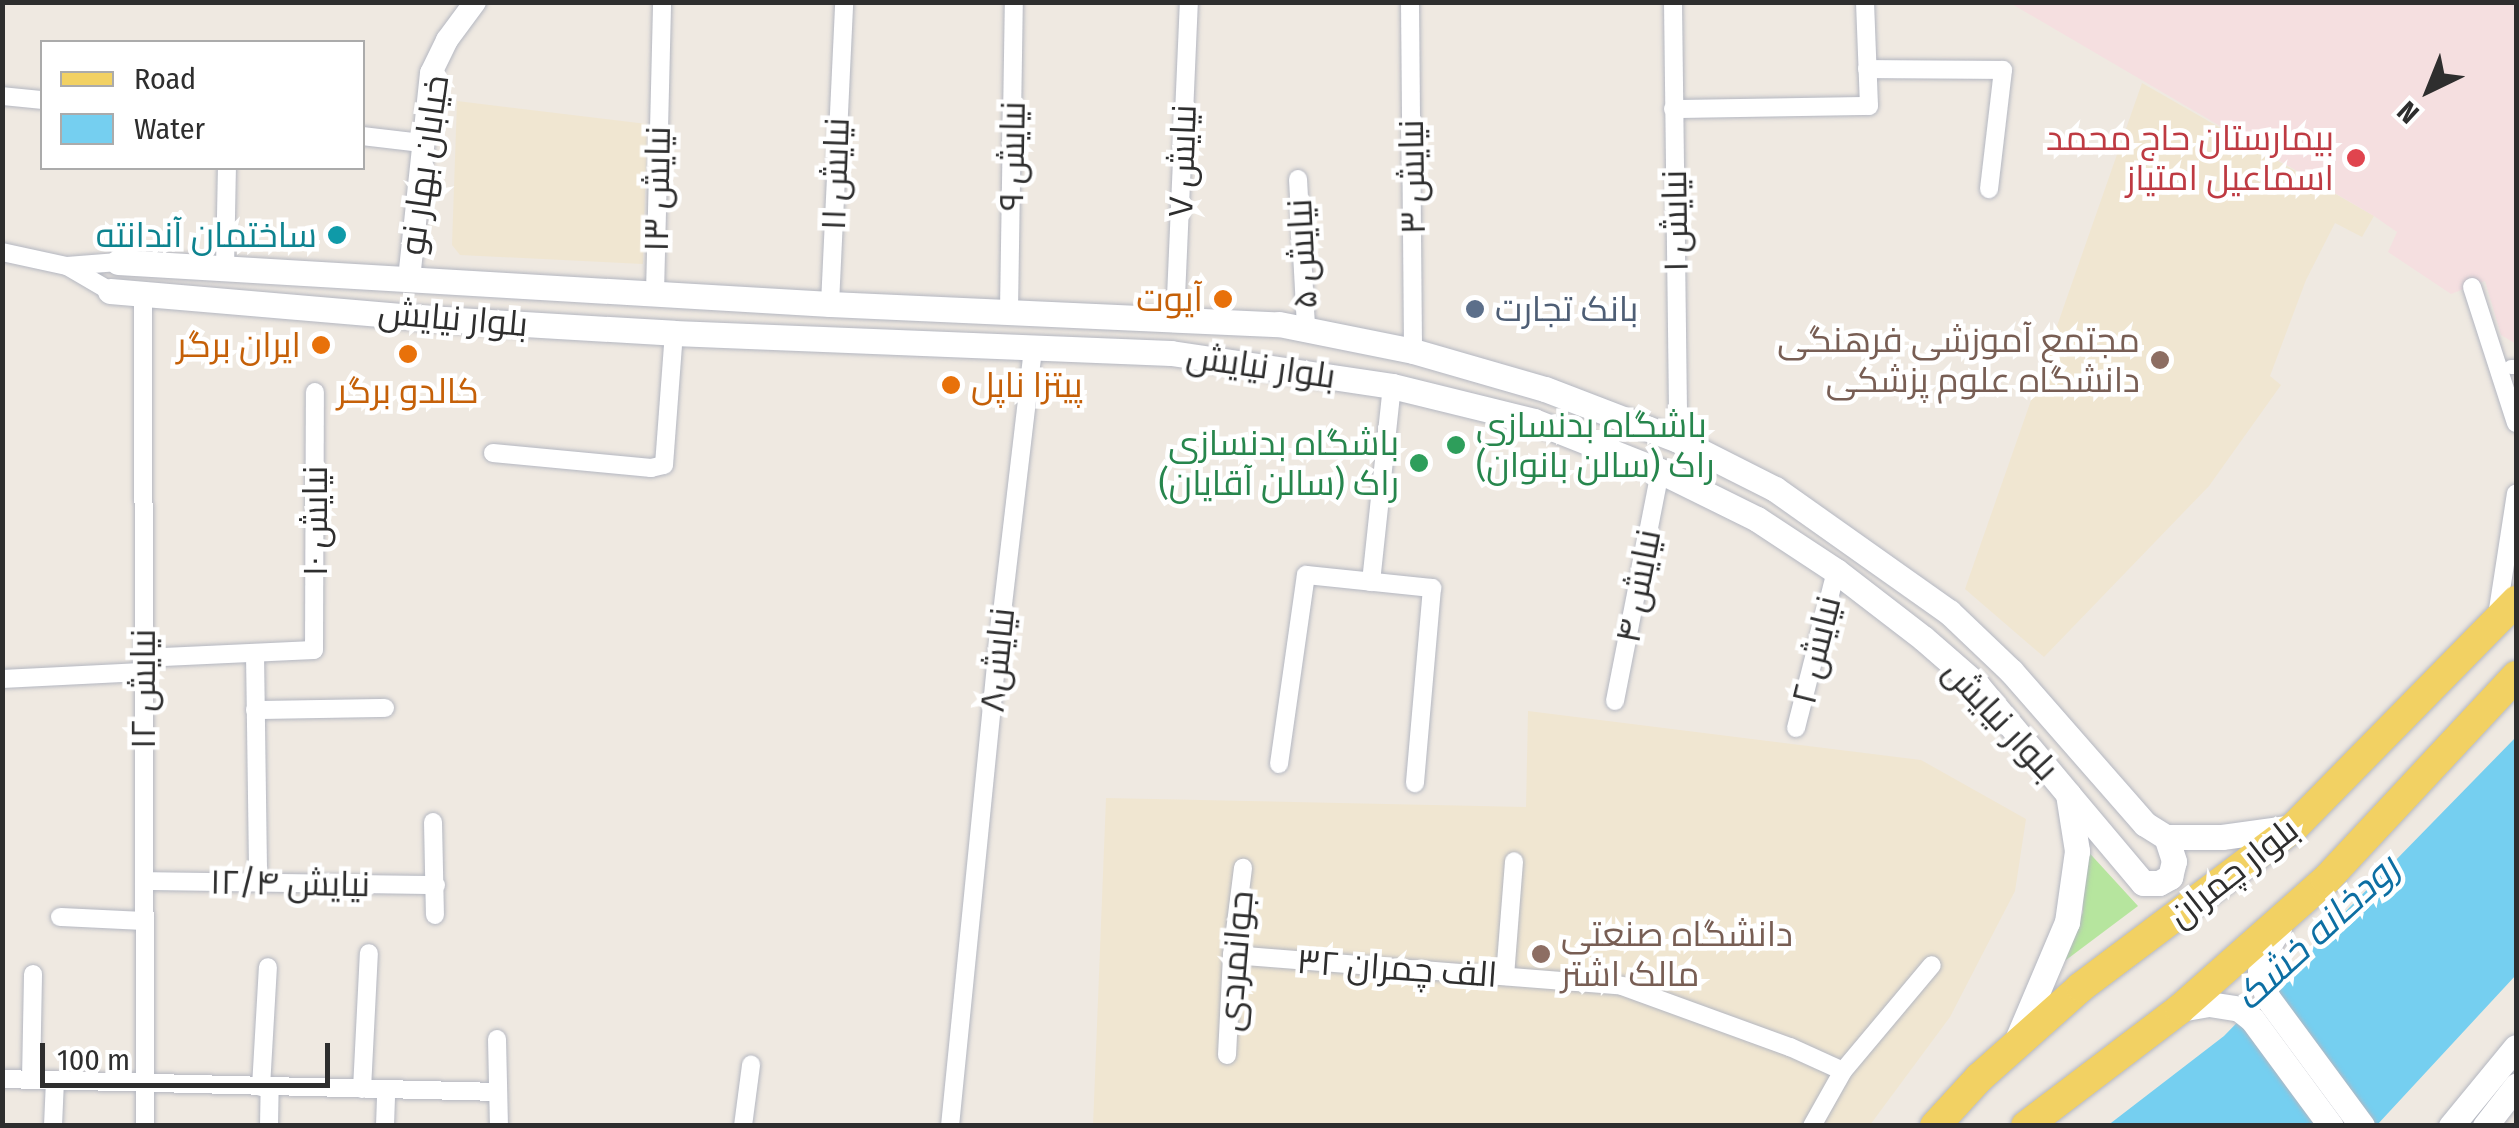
<!DOCTYPE html>
<html>
<head>
<meta charset="utf-8">
<style>
  body { margin:0 }
  #map { position:relative; width:2519px; height:1128px; overflow:hidden; background:#efe9e1; font-family:"Fira Sans Condensed",Cairo,sans-serif }
  div>[style] { position:absolute }
  .education>* { inset:0; background:#f0e6d1 }
  .medical>* { inset:0; background:#f5dfe0 }
  .green>* { inset:0; background:#b6e59e }
  .water>* { inset:0; background:#75cff0 }
  .roads { filter:drop-shadow(0 0 2px #b4b7c1) drop-shadow(0 0 2px #b4b7c1) }
  .pedestrian>* { height:14px; margin:-7px; padding:0 7px; transform-origin:7px; border-radius:7px; background:#fff }
  .minor>* { height:18px; margin:-9px; padding:0 9px; transform-origin:9px; border-radius:9px; background:#fff }
  .tertiary>* { height:22px; margin:-11px; padding:0 11px; transform-origin:11px; border-radius:11px; background:#fff }
  .secondary>* { height:25px; margin:-12.5px; padding:0 12.5px; transform-origin:12.5px; border-radius:12.5px; background:#fff }
  .primary>* { height:30px; margin:-15px; padding:0 15px; transform-origin:15px; border-radius:15px; background:#f2d163 }
  .dots>* { width:28px; height:28px; translate:-50% -50%; box-sizing:border-box; border:5px solid #fff; border-radius:50% }
  span { translate:-50% -50%; white-space:nowrap; text-align:center; line-height:1.15; -webkit-text-stroke:9px #fff; paint-order:stroke }
  .health-label { font-size:35px; color:#be3a42 }
  .right { translate:-100% -50%; text-align:right }
  .street-label { font-size:35px; color:#2e2e2e }
  .culture-label { font-size:35px; color:#0d838f }
  .food-label { font-size:35px; color:#c56008 }
  .left { translate:0 -50%; text-align:left }
  .service-label { font-size:35px; color:#4e5e75 }
  .education-label { font-size:35px; color:#785e54 }
  .leisure-label { font-size:35px; color:#27864d }
  .water-label { font-size:38px; color:#0d6fa3; font-style:italic }
  .frame { position:absolute; inset:0; border:5px solid #2e2e2e; pointer-events:none }
  .legend { position:absolute; left:40px; top:40px; width:325px; height:130px; box-sizing:border-box; background:#fff; border:2px solid #ababab; margin:0; padding:12px 18px; list-style:none; font-size:30px; color:#2e2e2e }
  .legend li { display:flex; align-items:center; gap:20px; height:50px }
  .legend b { width:50px; border:2px solid #ababab }
  .north { position:absolute; left:2379px; top:40px; width:100px; height:100px; -webkit-text-stroke:8px #fff; paint-order:stroke; rotate:223deg; font-size:28px; font-weight:700; line-height:40px; text-align:center; color:#2e2e2e }
  .north::after { content:''; display:block; margin:auto; width:35px; height:45px; background:#2e2e2e; clip-path:polygon(50% 0,100% 100%,50% 72%,0 100%) }
  .scale { position:absolute; left:40px; top:1043px; width:290px; height:45px; box-sizing:border-box; border:5px solid #2e2e2e; border-top:0; padding-left:12px; font-size:30px; line-height:35px; white-space:nowrap; color:#2e2e2e; -webkit-text-stroke:8px #fff; paint-order:stroke }
</style>
</head>
<body>
<div id="map">
  <div class="education">
    <div style="clip-path:polygon(2142px 83px,2374px 216px,2362px 237px,2335px 223px,2306px 280px,2270px 376px,2281px 385px,2209px 486px,2044px 657px,1965px 589px)"></div>
    <div style="clip-path:polygon(457px 101px,647px 124px,643px 264px,460px 255px,452px 245px)"></div>
    <div style="clip-path:polygon(1528px 711px,1921px 760px,2026px 819px,2015px 891px,1950px 1017px,1870px 1125px,1093px 1126px,1106px 798px,1526px 807px)"></div>
  </div>
  <div class="medical">
    <div style="clip-path:polygon(2010px 3px,2516px 3px,2516px 344px,2501px 335px,2485px 281px,2451px 294px,2388px 252px,2397px 232px,2374px 216px)"></div>
  </div>
  <div class="green">
    <div style="clip-path:polygon(2083px 846px,2138px 906px,2062px 963px,2083px 912px)"></div>
  </div>
  <div class="water">
    <div style="clip-path:polygon(2516px 737px,2516px 975px,2377px 1125px,2107px 1126px,2224px 1036px)"></div>
  </div>
  <div class="roads">
    <div class="pedestrian">
      <div style="left:2511px;top:367px;width:5px"></div>
    </div>
    <div class="minor">
      <div style="left:1410px;top:2px;width:349px;rotate:89.5deg"></div>
      <div style="left:1673px;top:2px;width:438px;rotate:89.3deg"></div>
      <div style="left:1867px;top:69px;width:136px;rotate:0.4deg"></div>
      <div style="left:2003px;top:70px;width:120px;rotate:96.7deg"></div>
      <div style="left:2px;top:96px;width:40px;rotate:5.7deg"></div>
      <div style="left:1673px;top:109px;width:196px;rotate:-0.9deg"></div>
      <div style="left:1869px;top:106px;width:104px;rotate:-92.2deg"></div>
      <div style="left:362px;top:136px;width:60px;rotate:6.7deg"></div>
      <div style="left:1298px;top:179px;width:150px;rotate:86.9deg"></div>
      <div style="left:2px;top:252px;width:66px;rotate:12.2deg"></div>
      <div style="left:67px;top:266px;width:50px;rotate:30.2deg"></div>
      <div style="left:67px;top:266px;width:51px;rotate:-4.5deg"></div>
      <div style="left:225px;top:268px;width:100px;rotate:-88.9deg"></div>
      <div style="left:2472px;top:287px;width:143px;rotate:72.1deg"></div>
      <div style="left:655px;top:293px;width:291px;rotate:-88.6deg"></div>
      <div style="left:143px;top:294px;width:832px;rotate:89.86deg"></div>
      <div style="left:830px;top:304px;width:302px;rotate:-87.3deg"></div>
      <div style="left:1009px;top:310px;width:308px;rotate:-89.1deg"></div>
      <div style="left:1175px;top:320px;width:318px;rotate:-87.5deg"></div>
      <div style="left:493px;top:453px;width:159px;rotate:5.4deg"></div>
      <div style="left:651px;top:468px;width:13px;rotate:-13deg"></div>
      <div style="left:664px;top:465px;width:132px;rotate:-85.7deg"></div>
      <div style="left:1371px;top:582px;width:197px;rotate:-83.9deg"></div>
      <div style="left:2497px;top:616px;width:124px;rotate:-81.2deg"></div>
      <div style="left:255px;top:653px;width:229px;rotate:89.2deg"></div>
      <div style="left:142px;top:658px;width:172px;rotate:-2.7deg"></div>
      <div style="left:314px;top:650px;width:258px;rotate:-89.8deg"></div>
      <div style="left:2px;top:679px;width:140px;rotate:-2.9deg"></div>
      <div style="left:1615px;top:701px;width:234px;rotate:-78.9deg"></div>
      <div style="left:255px;top:710px;width:130px;rotate:-0.9deg"></div>
      <div style="left:1796px;top:728px;width:162px;rotate:-75.7deg"></div>
      <div style="left:1279px;top:764px;width:191px;rotate:-81.9deg"></div>
      <div style="left:1306px;top:575px;width:127px;rotate:5.9deg"></div>
      <div style="left:1432px;top:588px;width:196px;rotate:95deg"></div>
      <div style="left:433px;top:822px;width:93px;rotate:88.8deg"></div>
      <div style="left:144px;top:881px;width:292px;rotate:0.8deg"></div>
      <div style="left:60px;top:917px;width:85px;rotate:2.7deg"></div>
      <div style="left:1232px;top:955px;width:391px;rotate:4.5deg"></div>
      <div style="left:1622px;top:986px;width:179px;rotate:20deg"></div>
      <div style="left:1790px;top:1047px;width:58px;rotate:24.4deg"></div>
      <div style="left:1843px;top:1071px;width:63px;rotate:119.4deg"></div>
      <div style="left:1505px;top:976px;width:115px;rotate:-85.5deg"></div>
      <div style="left:497px;top:1039px;width:87px;rotate:88.7deg"></div>
      <div style="left:1227px;top:1055px;width:100px;rotate:-87.1deg"></div>
      <div style="left:1232px;top:955px;width:88px;rotate:-82.8deg"></div>
      <div style="left:1843px;top:1071px;width:138px;rotate:-50deg"></div>
      <div style="left:2px;top:1079px;width:496px;rotate:1.5deg"></div>
      <div style="left:31px;top:1080px;width:106px;rotate:-88.9deg"></div>
      <div style="left:261px;top:1087px;width:120px;rotate:-86.7deg"></div>
      <div style="left:362px;top:1089px;width:136px;rotate:-87.1deg"></div>
      <div style="left:53px;top:1126px;width:46px;rotate:-87.5deg"></div>
      <div style="left:269px;top:1126px;width:39px;rotate:-89deg"></div>
      <div style="left:385px;top:1126px;width:36px;rotate:-88deg"></div>
      <div style="left:743px;top:1126px;width:62px;rotate:-82.5deg"></div>
      <div style="left:950px;top:1126px;width:481px;rotate:-84.3deg"></div>
      <div style="left:998px;top:647px;width:299px;rotate:-83.3deg"></div>
    </div>
    <div class="tertiary">
      <div style="left:409px;top:279px;width:207px;rotate:-83.9deg"></div>
      <div style="left:431px;top:73px;width:37px;rotate:-64deg"></div>
      <div style="left:447px;top:40px;width:47px;rotate:-53.6deg"></div>
    </div>
    <div class="secondary">
      <div style="left:118px;top:262px;width:713px;rotate:3.38deg"></div>
      <div style="left:830px;top:304px;width:449px;rotate:2.6deg"></div>
      <div style="left:1279px;top:324px;width:137px;rotate:11.4deg"></div>
      <div style="left:1413px;top:351px;width:137px;rotate:16.1deg"></div>
      <div style="left:1545px;top:389px;width:142px;rotate:21deg"></div>
      <div style="left:1678px;top:440px;width:109px;rotate:26.8deg"></div>
      <div style="left:1775px;top:489px;width:213px;rotate:35.3deg"></div>
      <div style="left:1949px;top:612px;width:86px;rotate:43.6deg"></div>
      <div style="left:2011px;top:671px;width:203px;rotate:48.8deg"></div>
      <div style="left:2145px;top:824px;width:25px;rotate:32deg"></div>
      <div style="left:2166px;top:837px;width:56px"></div>
      <div style="left:2222px;top:837px;width:73px;rotate:-7.9deg"></div>
      <div style="left:110px;top:291px;width:315px;rotate:4.9deg"></div>
      <div style="left:424px;top:318px;width:250px;rotate:3.4deg"></div>
      <div style="left:674px;top:333px;width:497px;rotate:2.3deg"></div>
      <div style="left:1171px;top:353px;width:223px;rotate:8.5deg"></div>
      <div style="left:1392px;top:386px;width:146px;rotate:13.8deg"></div>
      <div style="left:1534px;top:421px;width:136px;rotate:21.6deg"></div>
      <div style="left:1660px;top:471px;width:108px;rotate:26.3deg"></div>
      <div style="left:1757px;top:519px;width:95px;rotate:33.4deg"></div>
      <div style="left:1836px;top:571px;width:110px;rotate:37.6deg"></div>
      <div style="left:1923px;top:638px;width:72px;rotate:41deg"></div>
      <div style="left:1977px;top:685px;width:142px;rotate:50.1deg"></div>
      <div style="left:2068px;top:794px;width:58px;rotate:81deg"></div>
      <div style="left:2077px;top:851px;width:72px;rotate:98deg"></div>
      <div style="left:2067px;top:922px;width:130px;rotate:113deg"></div>
      <div style="left:2068px;top:794px;width:116px;rotate:49.9deg"></div>
      <div style="left:2143px;top:883px;width:16px"></div>
      <div style="left:2159px;top:883px;width:13px;rotate:-29deg"></div>
      <div style="left:2170px;top:877px;width:16px;rotate:-76deg"></div>
      <div style="left:2174px;top:861px;width:25px;rotate:-108deg"></div>
      <div style="left:2279px;top:928px;width:27px;rotate:121deg"></div>
      <div style="left:2265px;top:951px;width:22px;rotate:103deg"></div>
      <div style="left:2260px;top:972px;width:26px;rotate:74deg"></div>
      <div style="left:2267px;top:997px;width:160px;rotate:53.6deg"></div>
      <div style="left:2180px;top:1009px;width:29px;rotate:-10deg"></div>
      <div style="left:2209px;top:1004px;width:30px;rotate:9deg"></div>
      <div style="left:2239px;top:1009px;width:16px;rotate:38deg"></div>
      <div style="left:2252px;top:1019px;width:133px;rotate:53.6deg"></div>
      <div style="left:2451px;top:1126px;width:102px;rotate:-50.6deg"></div>
      <div style="left:2485px;top:1126px;width:51px;rotate:-52.2deg"></div>
    </div>
    <div class="primary">
      <div style="left:1935px;top:1126px;width:65px;rotate:-47.5deg"></div>
      <div style="left:1979px;top:1078px;width:137px;rotate:-41.7deg"></div>
      <div style="left:2081px;top:987px;width:266px;rotate:-36.9deg"></div>
      <div style="left:2294px;top:827px;width:317px;rotate:-45.5deg"></div>
      <div style="left:2026px;top:1126px;width:193px;rotate:-37.2deg"></div>
      <div style="left:2180px;top:1009px;width:195px;rotate:-41.5deg"></div>
      <div style="left:2326px;top:880px;width:279px;rotate:-47deg"></div>
    </div>
  </div>
  <div class="dots">
    <div style="left:2356px;top:158px;background:#e0444e"></div>
    <div style="left:337px;top:235px;background:#0f9aa8"></div>
    <div style="left:1223px;top:299px;background:#e8710a"></div>
    <div style="left:1475px;top:309px;background:#5c6f8a"></div>
    <div style="left:321px;top:345px;background:#e8710a"></div>
    <div style="left:408px;top:354px;background:#e8710a"></div>
    <div style="left:2160px;top:360px;background:#8d6e63"></div>
    <div style="left:951px;top:385px;background:#e8710a"></div>
    <div style="left:1456px;top:445px;background:#2e9e5b"></div>
    <div style="left:1419px;top:463px;background:#2e9e5b"></div>
    <div style="left:1541px;top:954px;background:#8d6e63"></div>
  </div>
  <div class="health-label">
    <span class="right" style="left:2334px;top:158px">بیمارستان حاج محمد<br>اسماعیل امتیاز</span>
  </div>
  <div class="street-label">
    <span style="left:1012px;top:156px;rotate:-89deg">نیایش ۹</span>
    <span style="left:1182px;top:161px;rotate:-88deg">نیایش ۷</span>
    <span style="left:424px;top:165px;rotate:-82deg">خیابان بهار نو</span>
    <span style="left:835px;top:174px;rotate:-88deg">نیایش ۱۱</span>
    <span style="left:1412px;top:177px;rotate:-91deg">نیایش ۳</span>
    <span style="left:657px;top:189px;rotate:-89deg">نیایش ۱۳</span>
    <span style="left:1675px;top:221px;rotate:-91deg">نیایش ۱</span>
    <span style="left:1302px;top:254px;rotate:-93deg">نیایش ۵</span>
    <span style="left:453px;top:318px;rotate:5deg">بلوار نیایش</span>
    <span style="left:1261px;top:366px;rotate:8deg">بلوار نیایش</span>
    <span style="left:315px;top:521px;rotate:-90deg">نیایش ۱۰</span>
    <span style="left:1638px;top:586px;rotate:-79deg">نیایش ۴</span>
    <span style="left:1816px;top:650px;rotate:-76deg">نیایش ۲</span>
    <span style="left:997px;top:660px;rotate:-84deg">نیایش۸</span>
    <span style="left:143px;top:689px;rotate:-90deg">نیایش ۱۲</span>
    <span style="left:2001px;top:720px;rotate:47deg">بلوار نیایش</span>
    <span style="left:2233px;top:872px;rotate:-38deg">بلوار چمران</span>
    <span style="left:290px;top:883px;rotate:1deg">۱۲/۴ نیایش</span>
    <span style="left:1235px;top:961px;rotate:-85deg">جوانمردی</span>
    <span style="left:1397px;top:968px;rotate:4deg">۳۲ الف چمران</span>
  </div>
  <div class="culture-label">
    <span class="right" style="left:317px;top:235px">ساختمان آندانته</span>
  </div>
  <div class="food-label">
    <span class="right" style="left:1203px;top:299px">آیوت</span>
    <span class="right" style="left:301px;top:345px">ایران برگر</span>
    <span class="left" style="left:971px;top:385px">پیتزا ناپل</span>
    <span style="left:408px;top:391px">کالدو برگر</span>
  </div>
  <div class="service-label">
    <span class="left" style="left:1495px;top:309px">بانک تجارت</span>
  </div>
  <div class="education-label">
    <span class="right" style="left:2140px;top:360px">مجتمع آموزشی فرهنگی<br>دانشگاه علوم پزشکی</span>
    <span class="left" style="left:1561px;top:954px">دانشگاه صنعتی<br>مالک اشتر</span>
  </div>
  <div class="leisure-label">
    <span class="left" style="left:1476px;top:445px">باشگاه بدنسازی<br>راک (سالن بانوان)</span>
    <span class="right" style="left:1399px;top:463px">باشگاه بدنسازی<br>راک (سالن آقایان)</span>
  </div>
  <div class="water-label">
    <span style="left:2317px;top:933px;rotate:-43deg">رودخانه خشک</span>
  </div>
  <div class="frame"></div>
  <ul class="legend">
  <li><b style="height:12px;background:#f2d163"></b>Road</li>
  <li><b style="height:28px;background:#75cff0"></b>Water</li>
  </ul>
  <div class="north">N</div>
  <div class="scale">100 m</div>
</div>
</body>
</html>
